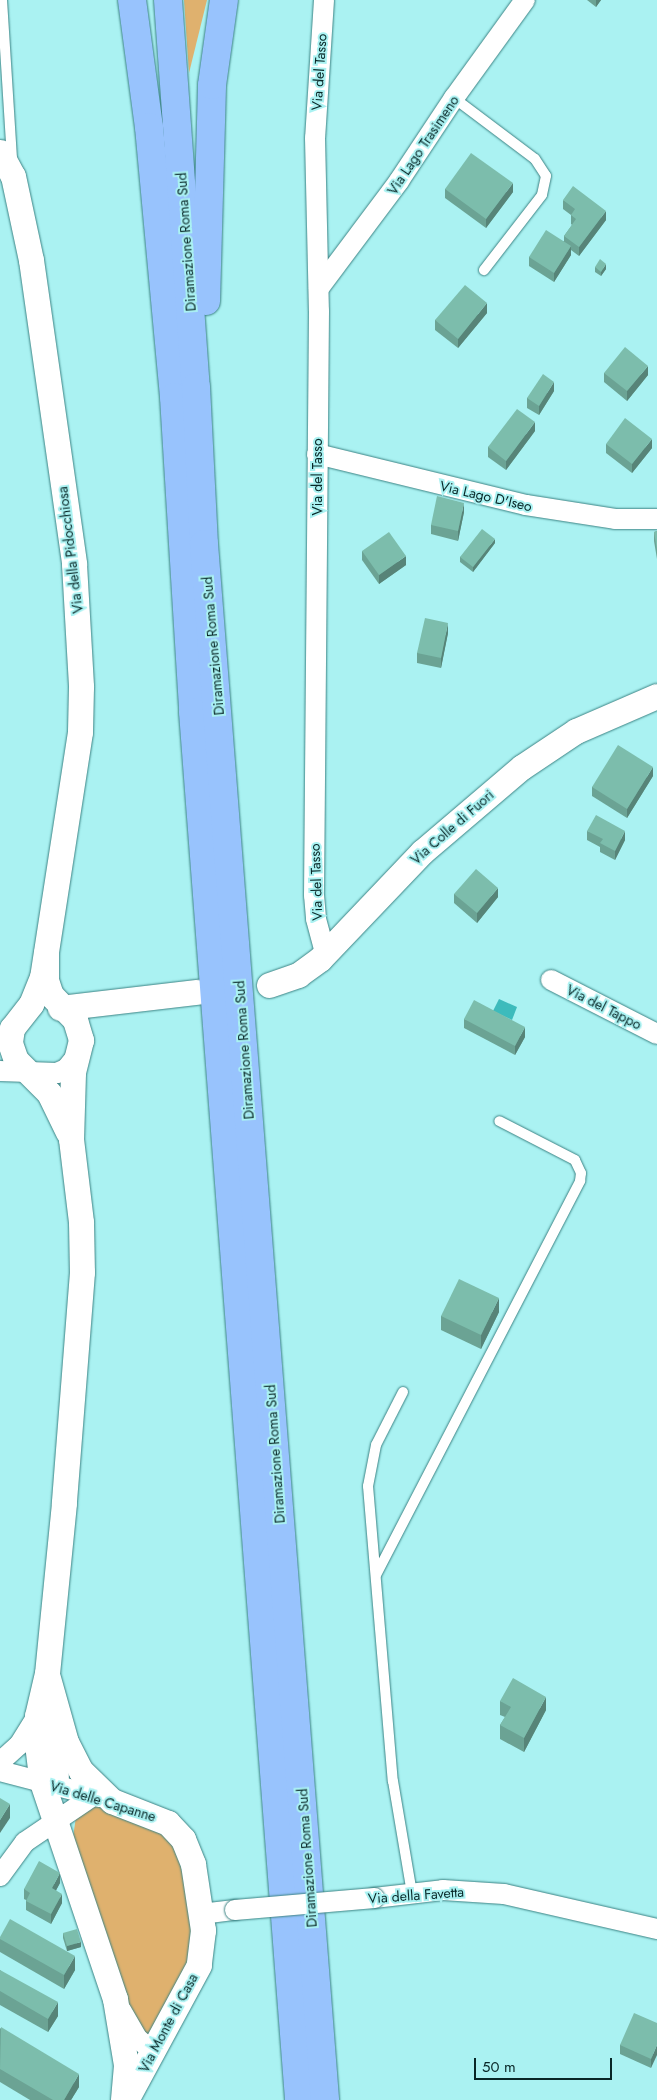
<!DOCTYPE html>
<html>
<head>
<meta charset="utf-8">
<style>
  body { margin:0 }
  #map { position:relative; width:657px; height:2100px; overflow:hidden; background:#aaf2f2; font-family:Jost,sans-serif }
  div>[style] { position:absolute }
  .green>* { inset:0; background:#dfb16e }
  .water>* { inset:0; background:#3dbbbc }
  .roads { filter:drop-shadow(0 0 1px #3c8384) drop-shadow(0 0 1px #3c8384) }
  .service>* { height:10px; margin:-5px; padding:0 5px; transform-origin:5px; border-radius:5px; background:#fff }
  .minor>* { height:20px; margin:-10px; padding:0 10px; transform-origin:10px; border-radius:10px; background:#fff }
  .tertiary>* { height:25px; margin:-12.5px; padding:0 12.5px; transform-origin:12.5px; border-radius:12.5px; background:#fff }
  .motorway>* { height:28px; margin:-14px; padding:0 14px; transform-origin:14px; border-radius:14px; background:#98c3fd }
  .bridges { filter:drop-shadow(0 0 1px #3c8384) drop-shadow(0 0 1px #3c8384) }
  .minor-bridge>* { height:20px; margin:-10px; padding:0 10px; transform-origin:10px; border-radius:10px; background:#fff }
  .wall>* { inset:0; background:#6ba394 }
  .shaded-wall>* { inset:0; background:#578478 }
  .building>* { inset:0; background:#7cbdac }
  span { translate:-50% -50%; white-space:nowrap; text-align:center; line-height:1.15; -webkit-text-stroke:4px #aaf2f2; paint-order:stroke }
  .street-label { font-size:14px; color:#082727 }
  .scale { position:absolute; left:474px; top:2058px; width:138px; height:22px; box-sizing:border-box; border:2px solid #082727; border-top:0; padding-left:6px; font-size:15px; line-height:18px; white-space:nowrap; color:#082727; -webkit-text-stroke:4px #aaf2f2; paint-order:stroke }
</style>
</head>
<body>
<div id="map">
  <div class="green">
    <div style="clip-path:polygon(184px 0,207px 0,189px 73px)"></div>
    <div style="clip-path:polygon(87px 1804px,111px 1806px,175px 1840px,193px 1923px,190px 1964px,150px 2042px,125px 1999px,73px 1837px,76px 1817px)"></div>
  </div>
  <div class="water">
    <div style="clip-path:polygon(499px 999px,517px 1007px,512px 1020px,493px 1011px)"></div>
  </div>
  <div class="roads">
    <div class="service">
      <div style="left:2px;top:0;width:158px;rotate:86.4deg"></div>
      <div style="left:454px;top:98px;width:101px;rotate:37deg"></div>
      <div style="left:535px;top:159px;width:20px;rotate:57deg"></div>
      <div style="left:546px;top:176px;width:19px;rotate:102deg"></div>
      <div style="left:542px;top:195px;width:95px;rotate:127.7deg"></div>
      <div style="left:403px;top:1392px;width:59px;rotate:117deg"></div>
      <div style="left:376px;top:1445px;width:42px;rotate:101deg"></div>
      <div style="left:368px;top:1486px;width:296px;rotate:85.2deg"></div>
      <div style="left:393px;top:1781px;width:114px;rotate:80.4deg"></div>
      <div style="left:376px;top:1575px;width:444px;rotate:-62.6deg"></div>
      <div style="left:580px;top:1181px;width:8px;rotate:-83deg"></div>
      <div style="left:581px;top:1173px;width:14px;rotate:-115deg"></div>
      <div style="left:575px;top:1160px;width:85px;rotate:-152.8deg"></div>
    </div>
    <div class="minor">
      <div style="left:324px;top:0;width:138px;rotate:93.7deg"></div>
      <div style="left:315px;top:138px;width:173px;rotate:88.7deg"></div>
      <div style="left:319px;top:311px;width:584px;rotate:90.49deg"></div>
      <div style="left:314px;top:895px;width:24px;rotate:85deg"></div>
      <div style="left:316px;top:919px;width:35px;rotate:75deg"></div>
      <div style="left:319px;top:288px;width:134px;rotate:-53.2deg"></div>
      <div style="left:399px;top:181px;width:100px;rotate:-56.5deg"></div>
      <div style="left:454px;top:98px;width:121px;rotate:-54.1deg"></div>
      <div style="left:317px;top:454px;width:215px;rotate:13.7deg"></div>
      <div style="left:526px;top:505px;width:90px;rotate:8.9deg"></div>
      <div style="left:615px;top:519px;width:42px"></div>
      <div style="left:551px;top:980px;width:119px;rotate:27deg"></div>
      <div style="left:0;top:1071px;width:57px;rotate:2deg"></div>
      <div style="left:57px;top:1073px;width:10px;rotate:-24deg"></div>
      <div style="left:66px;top:1069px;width:19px;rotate:-51deg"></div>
      <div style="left:58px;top:1724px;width:63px;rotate:89.1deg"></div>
      <div style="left:0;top:1762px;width:25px;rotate:-42deg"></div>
      <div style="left:19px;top:1745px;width:34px;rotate:-58deg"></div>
      <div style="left:0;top:1771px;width:103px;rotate:14.6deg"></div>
      <div style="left:0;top:1876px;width:42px;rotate:-53.7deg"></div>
      <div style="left:25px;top:1842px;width:82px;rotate:-34.1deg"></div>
      <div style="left:374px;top:1898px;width:69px;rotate:-6.6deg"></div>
      <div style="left:443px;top:1890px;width:61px;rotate:3.8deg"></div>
      <div style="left:504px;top:1894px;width:157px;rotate:12.9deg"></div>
      <div style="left:201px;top:1914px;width:34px;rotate:-7deg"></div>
      <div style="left:121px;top:2010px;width:34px;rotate:60deg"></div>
      <div style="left:138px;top:2039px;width:21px;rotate:39deg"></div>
    </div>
    <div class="tertiary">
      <div style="left:0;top:152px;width:27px;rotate:62deg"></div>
      <div style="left:13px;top:176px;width:86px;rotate:77.9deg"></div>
      <div style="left:31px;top:260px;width:307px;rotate:81.9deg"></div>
      <div style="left:74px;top:564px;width:123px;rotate:86.7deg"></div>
      <div style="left:81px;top:687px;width:45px;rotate:91.3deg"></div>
      <div style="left:80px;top:732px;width:248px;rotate:98.8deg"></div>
      <div style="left:42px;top:977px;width:29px;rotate:112deg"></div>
      <div style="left:31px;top:1004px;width:31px;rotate:128deg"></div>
      <div style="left:12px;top:1028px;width:15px;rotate:98deg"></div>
      <div style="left:10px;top:1043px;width:18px;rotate:71deg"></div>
      <div style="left:16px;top:1060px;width:47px;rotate:45deg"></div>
      <div style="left:49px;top:1093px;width:43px;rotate:64deg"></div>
      <div style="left:46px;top:953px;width:27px;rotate:90deg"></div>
      <div style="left:46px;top:980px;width:16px;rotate:72deg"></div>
      <div style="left:51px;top:995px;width:35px;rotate:46deg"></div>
      <div style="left:75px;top:1020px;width:21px;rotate:73deg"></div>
      <div style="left:81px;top:1040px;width:34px;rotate:104deg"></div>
      <div style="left:73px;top:1073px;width:66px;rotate:91.7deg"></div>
      <div style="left:71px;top:1139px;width:84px;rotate:83.1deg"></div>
      <div style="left:81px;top:1222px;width:50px;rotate:88.9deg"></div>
      <div style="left:82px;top:1272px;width:232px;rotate:94.5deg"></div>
      <div style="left:64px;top:1503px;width:171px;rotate:95.7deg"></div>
      <div style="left:47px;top:1673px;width:44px;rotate:103.1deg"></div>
      <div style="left:37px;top:1716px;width:28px;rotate:90deg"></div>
      <div style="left:37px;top:1744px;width:38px;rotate:83deg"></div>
      <div style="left:42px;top:1782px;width:229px;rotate:71.4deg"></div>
      <div style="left:115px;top:1999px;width:67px;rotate:80.5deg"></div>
      <div style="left:126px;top:2065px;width:35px;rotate:95deg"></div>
      <div style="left:269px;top:985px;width:31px;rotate:-19deg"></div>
      <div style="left:298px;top:975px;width:27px;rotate:-36deg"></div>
      <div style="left:320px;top:959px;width:148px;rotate:-46.4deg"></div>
      <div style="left:422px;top:852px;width:131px;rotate:-40.4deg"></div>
      <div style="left:522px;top:767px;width:65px;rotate:-33.7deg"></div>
      <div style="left:576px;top:731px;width:88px;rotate:-23.4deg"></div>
      <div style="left:60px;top:1008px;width:138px;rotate:-6.7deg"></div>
      <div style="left:48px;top:1678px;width:66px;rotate:74.3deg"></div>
      <div style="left:66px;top:1742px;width:33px;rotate:63deg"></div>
      <div style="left:81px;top:1771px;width:43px;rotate:44.1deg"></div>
      <div style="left:112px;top:1801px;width:60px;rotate:21.4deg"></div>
      <div style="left:168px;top:1823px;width:22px;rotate:47deg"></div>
      <div style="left:183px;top:1839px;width:27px;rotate:68deg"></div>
      <div style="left:193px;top:1864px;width:67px;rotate:81.4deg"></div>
      <div style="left:203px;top:1930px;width:35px;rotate:97deg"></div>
      <div style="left:199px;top:1965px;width:151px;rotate:118.4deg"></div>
    </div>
    <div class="motorway">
      <div style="left:132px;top:0;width:128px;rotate:82.4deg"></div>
      <div style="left:149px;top:127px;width:271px;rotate:84.7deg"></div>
      <div style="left:174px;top:397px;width:316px;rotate:86.5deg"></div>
      <div style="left:193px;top:712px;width:1392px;rotate:85.63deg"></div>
      <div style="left:168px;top:0;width:388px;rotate:85.9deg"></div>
      <div style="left:196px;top:387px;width:157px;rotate:87.1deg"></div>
      <div style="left:204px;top:544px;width:1561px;rotate:85.55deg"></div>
      <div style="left:206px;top:301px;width:216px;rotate:-88.4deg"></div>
      <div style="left:212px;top:85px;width:86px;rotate:-82deg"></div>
    </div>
  </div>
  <div class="bridges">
    <div class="minor-bridge">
      <div style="left:235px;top:1910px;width:140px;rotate:-4.9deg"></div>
    </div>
  </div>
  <div class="wall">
    <div style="clip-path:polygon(587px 0,601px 0,596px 7px)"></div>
    <div style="clip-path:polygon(445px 189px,513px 192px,486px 228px,445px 198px)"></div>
    <div style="clip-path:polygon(563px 200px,606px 220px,579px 256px,571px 250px,571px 255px,554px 282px,529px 266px,529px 257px,564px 241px,564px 236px,572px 225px,571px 224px,571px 215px,563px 209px)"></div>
    <div style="clip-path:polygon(595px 267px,606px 269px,601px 276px,595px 272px)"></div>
    <div style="clip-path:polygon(487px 313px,458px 348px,435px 330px,435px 320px)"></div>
    <div style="clip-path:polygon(604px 373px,648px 375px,627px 401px,604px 382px)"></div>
    <div style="clip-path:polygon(554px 391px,539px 415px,527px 408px,527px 398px)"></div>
    <div style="clip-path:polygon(535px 431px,506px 470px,488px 457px,488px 447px)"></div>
    <div style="clip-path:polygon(606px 444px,652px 448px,632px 473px,606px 453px)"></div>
    <div style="clip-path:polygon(464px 512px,458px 541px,431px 534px,431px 525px)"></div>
    <div style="clip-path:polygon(657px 531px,657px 559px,654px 541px,654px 532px)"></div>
    <div style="clip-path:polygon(495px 543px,473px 572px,460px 562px,460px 557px)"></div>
    <div style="clip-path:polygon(362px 551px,406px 565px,379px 584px,362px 560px)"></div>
    <div style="clip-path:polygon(448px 633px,441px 668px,417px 663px,417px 653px)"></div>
    <div style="clip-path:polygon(653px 776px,627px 818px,592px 796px,592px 787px)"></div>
    <div style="clip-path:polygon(587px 831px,625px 840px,615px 860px,600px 852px,600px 847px,587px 840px)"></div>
    <div style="clip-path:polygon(454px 894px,498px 897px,477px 923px,454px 903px)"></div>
    <div style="clip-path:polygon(464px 1019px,525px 1037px,515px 1055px,464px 1028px)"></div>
    <div style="clip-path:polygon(499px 1312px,481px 1349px,441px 1330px,441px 1316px)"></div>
    <div style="clip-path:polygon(500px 1701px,546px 1710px,524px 1752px,500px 1739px,500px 1725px,505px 1717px,500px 1715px)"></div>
    <div style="clip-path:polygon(60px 1883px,56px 1890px,62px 1903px,51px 1924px,26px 1910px,26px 1900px,24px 1899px,24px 1889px)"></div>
    <div style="clip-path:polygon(63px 1933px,81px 1947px,67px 1951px,63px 1938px)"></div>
    <div style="clip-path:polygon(0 1937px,75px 1970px,64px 1989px,0 1952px)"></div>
    <div style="clip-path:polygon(0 1970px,58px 2016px,48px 2032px,0 2005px)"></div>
    <div style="clip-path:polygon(657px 2023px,651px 2068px,620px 2054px,620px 2045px)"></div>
    <div style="clip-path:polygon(0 2028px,79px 2087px,71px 2100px,30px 2100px,0 2082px)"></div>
  </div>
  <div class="shaded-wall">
    <div style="clip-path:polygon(596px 0,601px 0,596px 7px)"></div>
    <div style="clip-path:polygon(513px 183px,513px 192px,486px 228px,486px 219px)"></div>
    <div style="clip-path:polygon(606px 211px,606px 220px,579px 256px,579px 247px)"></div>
    <div style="clip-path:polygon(571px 246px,571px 255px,554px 282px,554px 273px)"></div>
    <div style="clip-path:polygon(606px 264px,606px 269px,601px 276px,601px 272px)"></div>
    <div style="clip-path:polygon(487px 303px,487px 313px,458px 348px,458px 339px)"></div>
    <div style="clip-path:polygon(648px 366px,648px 375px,627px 401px,627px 391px)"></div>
    <div style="clip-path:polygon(554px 382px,554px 391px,539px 415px,539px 406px)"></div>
    <div style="clip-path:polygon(535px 422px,535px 431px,506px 470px,506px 461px)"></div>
    <div style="clip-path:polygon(652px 439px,652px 448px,632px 473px,632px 464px)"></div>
    <div style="clip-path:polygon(464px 503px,464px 512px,458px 541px,458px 531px)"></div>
    <div style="clip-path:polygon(495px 539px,495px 543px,473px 572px,473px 567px)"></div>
    <div style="clip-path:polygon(406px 556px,406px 565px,379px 584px,379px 575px)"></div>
    <div style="clip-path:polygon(448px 623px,448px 633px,441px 668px,441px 658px)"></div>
    <div style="clip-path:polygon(653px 767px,653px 776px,627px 818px,627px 809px)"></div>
    <div style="clip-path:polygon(625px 831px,625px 840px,615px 860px,615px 851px)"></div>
    <div style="clip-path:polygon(498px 888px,498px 897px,477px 923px,477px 913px)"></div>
    <div style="clip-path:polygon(525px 1027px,525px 1037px,515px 1055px,515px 1046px)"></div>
    <div style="clip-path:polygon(499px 1298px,499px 1312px,481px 1349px,481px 1335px)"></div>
    <div style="clip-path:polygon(546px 1697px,546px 1710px,524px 1752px,524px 1738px)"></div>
    <div style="clip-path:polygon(10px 1804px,10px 1818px,0 1833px,0 1820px)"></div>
    <div style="clip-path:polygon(60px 1873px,60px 1883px,52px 1898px,52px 1888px)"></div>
    <div style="clip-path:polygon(62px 1894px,62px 1903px,51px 1924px,51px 1914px)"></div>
    <div style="clip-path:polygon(81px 1942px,81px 1947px,67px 1951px,67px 1946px)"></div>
    <div style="clip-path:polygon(75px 1956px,75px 1970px,64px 1989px,64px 1975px)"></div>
    <div style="clip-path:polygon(58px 2002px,58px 2016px,48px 2032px,48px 2019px)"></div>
    <div style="clip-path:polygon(657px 2045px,657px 2055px,651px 2068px,651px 2059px)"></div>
    <div style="clip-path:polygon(79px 2074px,79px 2087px,71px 2100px,64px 2100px)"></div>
  </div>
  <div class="building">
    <div style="clip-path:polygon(471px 153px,513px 183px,486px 219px,445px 189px)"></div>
    <div style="clip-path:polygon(573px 186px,606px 211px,579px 247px,564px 236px,576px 219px,571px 215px,575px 209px,563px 200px)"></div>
    <div style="clip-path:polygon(546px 230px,571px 246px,554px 273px,529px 257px)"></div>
    <div style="clip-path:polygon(600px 259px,606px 264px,601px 272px,595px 267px)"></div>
    <div style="clip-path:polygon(465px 285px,487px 303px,458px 339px,435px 320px)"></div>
    <div style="clip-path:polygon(625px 347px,648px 366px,627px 391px,604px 373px)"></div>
    <div style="clip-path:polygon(543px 374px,554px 382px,539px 406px,527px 398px)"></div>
    <div style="clip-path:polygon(517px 409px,535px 422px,506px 461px,488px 447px)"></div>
    <div style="clip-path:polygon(625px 418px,652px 439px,632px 464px,606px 444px)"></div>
    <div style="clip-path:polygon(437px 496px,464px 503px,458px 531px,431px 525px)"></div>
    <div style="clip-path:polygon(482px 529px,495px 539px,473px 567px,460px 557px)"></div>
    <div style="clip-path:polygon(657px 531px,657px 550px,654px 532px)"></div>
    <div style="clip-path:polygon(389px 532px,406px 556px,379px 575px,362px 551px)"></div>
    <div style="clip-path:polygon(425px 618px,448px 623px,441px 658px,417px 653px)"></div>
    <div style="clip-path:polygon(618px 745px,653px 767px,627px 809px,592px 787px)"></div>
    <div style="clip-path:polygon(596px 815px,625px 831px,615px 851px,600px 843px,603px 839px,587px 831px)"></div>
    <div style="clip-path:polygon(476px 869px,498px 888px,477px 913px,454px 894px)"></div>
    <div style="clip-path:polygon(474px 1000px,525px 1027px,515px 1046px,464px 1019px)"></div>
    <div style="clip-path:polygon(459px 1279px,499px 1298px,481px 1335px,441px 1316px)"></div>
    <div style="clip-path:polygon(513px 1678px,546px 1697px,524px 1738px,500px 1725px,511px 1707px,500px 1701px)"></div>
    <div style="clip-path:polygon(0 1798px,10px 1804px,0 1820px)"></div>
    <div style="clip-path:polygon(39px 1861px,60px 1873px,52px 1888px,62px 1894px,51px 1914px,26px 1901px,30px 1893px,24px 1889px)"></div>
    <div style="clip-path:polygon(10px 1919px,75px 1956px,64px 1975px,0 1939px,0 1937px)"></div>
    <div style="clip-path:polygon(77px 1929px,81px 1942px,67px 1946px,63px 1933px)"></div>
    <div style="clip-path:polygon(0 1970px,58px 2002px,48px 2019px,0 1991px)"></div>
    <div style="clip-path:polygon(634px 2013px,657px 2023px,657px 2045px,651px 2059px,620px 2045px)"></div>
    <div style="clip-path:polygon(1px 2027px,79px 2074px,64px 2100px,53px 2100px,0 2069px)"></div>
  </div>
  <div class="street-label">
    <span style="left:319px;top:72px;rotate:-86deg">Via del Tasso</span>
    <span style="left:423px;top:145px;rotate:-56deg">Via Lago Trasimeno</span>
    <span style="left:186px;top:242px;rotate:-94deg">Diramazione Roma Sud</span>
    <span style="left:317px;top:477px;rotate:-90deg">Via del Tasso</span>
    <span style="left:486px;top:496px;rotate:13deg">Via Lago D'Iseo</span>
    <span style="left:70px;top:550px;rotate:-97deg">Via della Pidocchiosa</span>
    <span style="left:213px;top:646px;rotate:-95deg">Diramazione Roma Sud</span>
    <span style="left:452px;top:827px;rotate:-41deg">Via Colle di Fuori</span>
    <span style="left:316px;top:882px;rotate:-92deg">Via del Tasso</span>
    <span style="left:604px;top:1007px;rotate:27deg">Via del Tappo</span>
    <span style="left:244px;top:1050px;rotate:-94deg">Diramazione Roma Sud</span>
    <span style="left:275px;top:1454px;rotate:-94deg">Diramazione Roma Sud</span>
    <span style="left:103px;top:1801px;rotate:17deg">Via delle Capanne</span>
    <span style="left:307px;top:1858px;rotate:-94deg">Diramazione Roma Sud</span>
    <span style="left:416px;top:1895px;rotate:-4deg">Via della Favetta</span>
    <span style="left:168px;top:2023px;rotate:-62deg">Via Monte di Casa</span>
  </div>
  <div class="scale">50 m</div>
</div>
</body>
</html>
